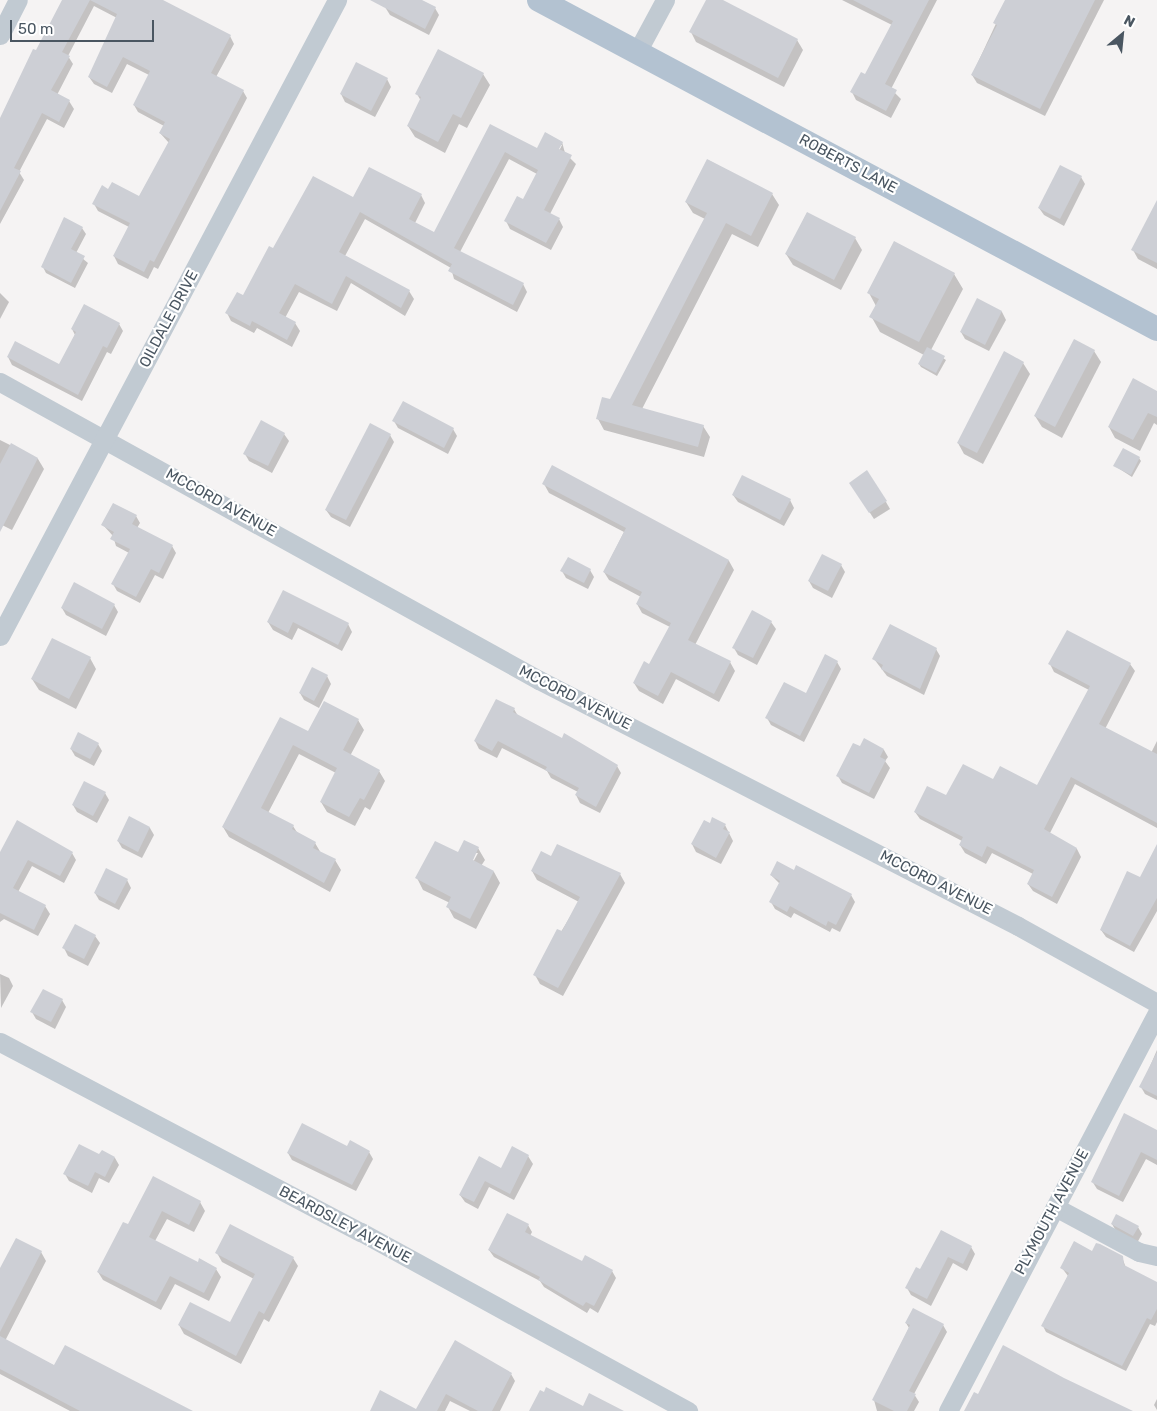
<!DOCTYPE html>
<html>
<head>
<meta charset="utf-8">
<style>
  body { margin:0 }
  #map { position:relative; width:1157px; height:1411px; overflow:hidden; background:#f5f3f3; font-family:Rubik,sans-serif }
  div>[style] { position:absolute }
  .shadow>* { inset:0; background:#0003 }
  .building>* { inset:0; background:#cdcfd5 }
  .minor>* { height:19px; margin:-9.5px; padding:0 9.5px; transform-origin:9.5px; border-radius:9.5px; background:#c1cad2 }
  .major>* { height:24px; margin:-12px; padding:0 12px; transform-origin:12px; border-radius:12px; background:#b3c2d1 }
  span { translate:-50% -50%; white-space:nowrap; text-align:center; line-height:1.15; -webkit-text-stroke:4.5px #fff; paint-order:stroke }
  .street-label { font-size:15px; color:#4a5661 }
  .north { position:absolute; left:1097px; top:10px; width:50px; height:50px; -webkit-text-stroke:4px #fff; paint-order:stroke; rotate:28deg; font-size:14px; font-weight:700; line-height:20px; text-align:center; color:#4a5661 }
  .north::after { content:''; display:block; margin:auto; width:18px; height:22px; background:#4a5661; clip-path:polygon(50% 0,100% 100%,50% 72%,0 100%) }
  .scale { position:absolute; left:10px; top:20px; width:144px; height:22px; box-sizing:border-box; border:2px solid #4a5661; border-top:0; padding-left:6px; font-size:15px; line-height:18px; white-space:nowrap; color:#4a5661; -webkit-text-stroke:4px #fff; paint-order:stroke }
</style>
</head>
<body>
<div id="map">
  <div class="shadow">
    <div style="clip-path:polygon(63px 0,156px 0,230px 36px,234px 44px,216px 77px,243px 91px,247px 98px,158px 269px,154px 267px,148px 279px,118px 264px,114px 256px,129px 227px,98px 211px,94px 204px,108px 190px,139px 197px,169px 143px,160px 133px,164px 126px,138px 112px,134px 105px,149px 75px,127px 64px,112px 93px,94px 84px,89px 77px,117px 18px,94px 6px,68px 56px,73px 64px,57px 95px,69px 101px,74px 109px,64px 128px,47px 119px,19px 172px,24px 180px,0 224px,0 120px)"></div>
    <div style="clip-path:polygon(389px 0,419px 0,435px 8px,439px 15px,429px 35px,390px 15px,385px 7px)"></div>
    <div style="clip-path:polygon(707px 0,720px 0,797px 40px,803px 50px,784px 87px,696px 42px,691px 32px)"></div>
    <div style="clip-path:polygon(842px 0,937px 0,891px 89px,901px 99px,891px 118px,856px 100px,852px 92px,865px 76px,892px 25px)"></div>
    <div style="clip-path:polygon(1007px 0,1104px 0,1045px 116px,977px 83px,972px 75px)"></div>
    <div style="clip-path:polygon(483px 74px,490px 85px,467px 128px,459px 124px,445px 153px,415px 137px,408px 126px,421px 101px,417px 94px)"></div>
    <div style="clip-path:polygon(387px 79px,391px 87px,375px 117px,345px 102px,341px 94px)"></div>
    <div style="clip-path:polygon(evenodd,490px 126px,537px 150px,562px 142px,565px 153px,576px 164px,550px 214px,559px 219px,563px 227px,551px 250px,510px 229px,506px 221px,524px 201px,537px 174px,509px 159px,460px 252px,523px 284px,527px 292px,517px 312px,454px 279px,451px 268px,365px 219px,345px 256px,409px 291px,414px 299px,405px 316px,351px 283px,337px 311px,299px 292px,285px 318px,295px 323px,300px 331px,292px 347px,257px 328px,254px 333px,231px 321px,227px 313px,244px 297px,273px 249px,354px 199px,421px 195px,425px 203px,415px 223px,435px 234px,490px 126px,559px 145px,562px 145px,557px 155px,559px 145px)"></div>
    <div style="clip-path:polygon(708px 160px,772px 194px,779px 205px,758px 247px,732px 234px,642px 409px,703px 426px,710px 437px,704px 457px,604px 430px,598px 419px,611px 400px,705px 219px,693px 213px,686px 202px)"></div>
    <div style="clip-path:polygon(1081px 177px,1085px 184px,1064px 226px,1044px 215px,1039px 208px)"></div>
    <div style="clip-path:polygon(807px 213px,855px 238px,862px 250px,841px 290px,793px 265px,786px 254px)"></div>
    <div style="clip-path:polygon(1157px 215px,1157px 269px,1138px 259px,1133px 250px)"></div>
    <div style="clip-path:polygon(82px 228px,86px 234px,76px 253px,88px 263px,75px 288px,46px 273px,43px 267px)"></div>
    <div style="clip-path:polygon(954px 274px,963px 289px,931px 350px,946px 360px,937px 376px,921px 367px,919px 364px,924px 355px,880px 332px,871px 316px,876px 306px,869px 293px)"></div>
    <div style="clip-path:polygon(0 293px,9px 302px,0 319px)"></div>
    <div style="clip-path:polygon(978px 300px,1002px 312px,1006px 320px,989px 351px,965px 339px,961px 332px)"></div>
    <div style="clip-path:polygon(119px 324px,123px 331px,111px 354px,107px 352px,82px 401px,12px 365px,8px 357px,59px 366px,75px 335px,72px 329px)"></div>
    <div style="clip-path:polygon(1094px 351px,1101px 362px,1062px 438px,1042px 427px,1035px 416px)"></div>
    <div style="clip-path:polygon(1023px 363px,1030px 374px,983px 464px,964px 454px,958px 443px)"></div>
    <div style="clip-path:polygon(1157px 392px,1157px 425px,1154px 423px,1140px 451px,1115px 438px,1109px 427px)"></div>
    <div style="clip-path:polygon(394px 421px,453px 429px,457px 436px,448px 454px,398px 428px)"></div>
    <div style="clip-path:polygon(284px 434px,289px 441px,272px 473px,249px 461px,245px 454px)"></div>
    <div style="clip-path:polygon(390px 435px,394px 442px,350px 527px,331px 517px,326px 510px)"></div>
    <div style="clip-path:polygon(0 440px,38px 459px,44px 469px,12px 530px,0 524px)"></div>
    <div style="clip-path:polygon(1139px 458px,1141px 461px,1132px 477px,1115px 466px)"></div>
    <div style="clip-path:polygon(553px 467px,729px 561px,734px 570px,695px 645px,730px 662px,735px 671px,719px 702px,676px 679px,663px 704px,639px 691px,634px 683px,650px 666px,670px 627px,642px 613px,637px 604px,641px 597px,609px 580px,604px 572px,624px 532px,549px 493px,544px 484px)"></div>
    <div style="clip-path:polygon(855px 490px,886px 502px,890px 509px,874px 519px)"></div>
    <div style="clip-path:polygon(733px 495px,790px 500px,794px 508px,784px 526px,738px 502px)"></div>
    <div style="clip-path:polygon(136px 516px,140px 523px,137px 528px,172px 546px,176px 553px,163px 579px,155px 575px,140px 603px,117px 591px,113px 584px,129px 553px,116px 546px,113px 536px,103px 525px)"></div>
    <div style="clip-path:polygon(841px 565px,845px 572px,832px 598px,813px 588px,809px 581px)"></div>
    <div style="clip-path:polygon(590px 570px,594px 577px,588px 589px,566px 578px,562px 571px)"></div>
    <div style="clip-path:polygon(284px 592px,348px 624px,352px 632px,342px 651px,298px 628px,292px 640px,273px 630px,268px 622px)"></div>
    <div style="clip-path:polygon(114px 605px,118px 612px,106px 636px,66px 615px,62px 608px)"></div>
    <div style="clip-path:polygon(771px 622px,776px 629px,757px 665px,738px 655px,734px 648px)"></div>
    <div style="clip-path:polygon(936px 649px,940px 656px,924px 695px,887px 676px,874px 659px)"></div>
    <div style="clip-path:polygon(90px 658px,96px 669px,76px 709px,39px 690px,32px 679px)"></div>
    <div style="clip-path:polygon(837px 662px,841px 669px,804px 742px,771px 725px,767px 718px,806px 694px)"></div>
    <div style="clip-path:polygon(1050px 664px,1130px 664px,1135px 671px,1105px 729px,1151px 753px,1157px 741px,1157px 828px,1075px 784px,1049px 835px,1077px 849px,1081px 857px,1057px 904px,1033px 891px,1028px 884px,1033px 874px,992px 853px,986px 864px,965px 853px,960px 845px,962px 841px,920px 819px,915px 812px,994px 781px,1038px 787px,1089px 690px,1054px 672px)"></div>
    <div style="clip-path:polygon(327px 676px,331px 684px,319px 708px,304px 700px,300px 693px)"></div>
    <div style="clip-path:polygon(514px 709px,518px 716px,563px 740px,565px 735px,617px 766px,621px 773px,600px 813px,580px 803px,576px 795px,578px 792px,551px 778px,547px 771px,502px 748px,497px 758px,479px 749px,475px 741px)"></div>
    <div style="clip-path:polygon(281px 719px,309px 733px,358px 720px,364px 730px,350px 756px,379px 771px,385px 781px,370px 810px,365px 807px,355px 826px,327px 812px,321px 802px,336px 773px,299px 754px,268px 813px,293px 826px,298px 834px,315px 843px,321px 853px,335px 860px,341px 870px,330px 892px,229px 837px,223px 827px)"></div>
    <div style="clip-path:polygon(98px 744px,102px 751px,94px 766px,75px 756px,71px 749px)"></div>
    <div style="clip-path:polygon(861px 748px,884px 750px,888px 757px,885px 761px,890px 768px,874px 799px,842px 783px,838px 776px)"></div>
    <div style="clip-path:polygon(105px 793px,109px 800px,97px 823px,77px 812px,73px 805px)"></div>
    <div style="clip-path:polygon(130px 818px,150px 828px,154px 835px,142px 858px,122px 848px,118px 841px)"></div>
    <div style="clip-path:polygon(710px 825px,725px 825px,733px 841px,721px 864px,696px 852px,692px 844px)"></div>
    <div style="clip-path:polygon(1157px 847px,1157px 911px,1134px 952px,1106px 937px,1101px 930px,1140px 879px)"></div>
    <div style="clip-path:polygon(evenodd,478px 848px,485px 860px,481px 866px,494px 872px,500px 883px,476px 929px,454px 918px,448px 907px,450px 903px,423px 890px,417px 878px,458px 854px,478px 848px,475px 853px,478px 853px,471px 866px,475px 853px)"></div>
    <div style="clip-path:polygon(72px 853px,76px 860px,64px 883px,32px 866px,18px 892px,45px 906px,50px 914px,38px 936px,4px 919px,0 922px,0 855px)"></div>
    <div style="clip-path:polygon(552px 858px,620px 874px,625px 883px,563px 996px,540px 984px,535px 975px,579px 902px,537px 880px,532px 871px)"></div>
    <div style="clip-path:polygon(771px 875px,851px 895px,855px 902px,840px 932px,832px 928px,830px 932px,794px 913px,791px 918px,775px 909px,771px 902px,780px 884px)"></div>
    <div style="clip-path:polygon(127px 880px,131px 888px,119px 910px,99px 900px,95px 893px)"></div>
    <div style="clip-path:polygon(95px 936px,100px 943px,88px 966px,68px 956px,64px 948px)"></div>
    <div style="clip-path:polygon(0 974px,9px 978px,13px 986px,1px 1008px)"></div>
    <div style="clip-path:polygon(62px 1000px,66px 1007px,55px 1029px,36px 1019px,32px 1012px)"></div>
    <div style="clip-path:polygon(1157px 1050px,1157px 1100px,1145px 1094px,1141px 1087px)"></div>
    <div style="clip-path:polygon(1157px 1131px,1157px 1165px,1146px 1159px,1123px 1202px,1097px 1189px,1092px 1181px)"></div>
    <div style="clip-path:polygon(347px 1148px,369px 1152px,373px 1159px,356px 1191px,292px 1160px,288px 1153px)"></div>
    <div style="clip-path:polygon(100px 1156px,115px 1158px,119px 1165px,109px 1183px,99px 1178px,92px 1193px,69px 1181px,65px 1174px)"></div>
    <div style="clip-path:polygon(528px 1156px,533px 1164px,514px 1200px,489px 1187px,478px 1209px,465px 1202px,460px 1195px)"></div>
    <div style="clip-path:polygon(153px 1178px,200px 1202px,205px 1211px,194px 1232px,167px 1219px,155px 1241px,198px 1263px,216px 1269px,221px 1277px,209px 1301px,175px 1284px,161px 1310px,103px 1280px,98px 1272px,128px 1226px)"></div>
    <div style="clip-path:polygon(1112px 1224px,1138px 1227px,1142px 1234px,1137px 1243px,1116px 1231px)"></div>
    <div style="clip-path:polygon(528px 1225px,532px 1232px,530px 1236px,582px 1263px,612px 1271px,616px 1278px,598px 1313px,590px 1308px,587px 1313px,544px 1287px,540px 1281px,494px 1257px,489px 1250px)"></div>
    <div style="clip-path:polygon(942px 1231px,971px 1247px,975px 1254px,967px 1271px,953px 1263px,931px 1306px,911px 1295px,907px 1288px,921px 1271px)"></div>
    <div style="clip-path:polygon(41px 1252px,46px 1261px,5px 1341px,55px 1366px,190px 1411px,70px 1411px,0 1374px,0 1271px)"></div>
    <div style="clip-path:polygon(217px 1253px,293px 1258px,298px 1266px,269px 1322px,264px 1319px,241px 1364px,184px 1334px,179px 1325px,231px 1324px,254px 1279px,222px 1262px)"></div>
    <div style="clip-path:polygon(1122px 1257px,1126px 1268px,1157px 1283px,1157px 1322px,1155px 1326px,1150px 1324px,1126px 1371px,1046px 1332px,1043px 1326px,1068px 1276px,1062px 1268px)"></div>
    <div style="clip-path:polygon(906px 1323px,943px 1325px,947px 1332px,914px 1394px,919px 1402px,914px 1411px,877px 1411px,874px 1400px,909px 1328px)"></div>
    <div style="clip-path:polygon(455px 1342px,511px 1374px,515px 1381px,500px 1411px,470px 1411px,450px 1401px,445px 1411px,419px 1411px)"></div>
    <div style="clip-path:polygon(1157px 1399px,1157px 1410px,1154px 1405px)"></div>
  </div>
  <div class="building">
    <div style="clip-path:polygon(62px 0,90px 0,62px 52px,70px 56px,51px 90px,70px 100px,59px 122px,42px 113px,14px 168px,21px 171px,0 211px,0 118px,33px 49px,36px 50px)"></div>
    <div style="clip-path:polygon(90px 0,163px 0,231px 35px,211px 73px,244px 90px,154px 262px,150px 260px,144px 272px,113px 256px,130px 223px,92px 204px,102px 185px,108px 189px,112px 182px,139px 196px,170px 139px,159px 133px,165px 122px,133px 105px,150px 71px,123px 57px,107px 87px,88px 77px,117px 14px)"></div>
    <div style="clip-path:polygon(370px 0,422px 0,436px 7px,425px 29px)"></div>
    <div style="clip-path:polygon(706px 0,723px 0,798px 39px,778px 78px,689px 32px)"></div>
    <div style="clip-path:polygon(853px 0,929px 0,885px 84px,897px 90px,886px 111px,850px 92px,861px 72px,865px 74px,893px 21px)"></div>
    <div style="clip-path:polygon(1005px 0,1095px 0,1040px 109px,971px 75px,997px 25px,993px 23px)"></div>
    <div style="clip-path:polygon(438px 49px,484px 73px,461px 118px,453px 114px,438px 142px,407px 126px,421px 97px,415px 94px)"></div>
    <div style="clip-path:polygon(356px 62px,388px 78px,371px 111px,340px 94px)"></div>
    <div style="clip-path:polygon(490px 124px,537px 148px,545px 132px,563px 142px,559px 149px,572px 155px,544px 210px,560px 218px,546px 243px,504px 221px,517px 196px,523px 199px,538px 170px,505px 152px,454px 248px,524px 283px,513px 305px,448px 271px,452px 264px,360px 212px,339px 252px,410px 290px,401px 308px,346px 276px,332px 304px,295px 284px,279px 313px,296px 322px,287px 340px,252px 321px,250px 326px,225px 313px,237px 292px,243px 295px,269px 246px,273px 248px,313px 176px,353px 197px,369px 167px,422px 194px,409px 219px,434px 232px)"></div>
    <div style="clip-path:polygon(707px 159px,773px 193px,751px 236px,726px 223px,632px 405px,704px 425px,698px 447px,596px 419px,602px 397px,610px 399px,707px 213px,685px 202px)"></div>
    <div style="clip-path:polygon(1060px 165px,1082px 176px,1060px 219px,1038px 208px)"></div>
    <div style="clip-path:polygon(1157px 200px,1157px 263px,1131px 250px)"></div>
    <div style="clip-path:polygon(807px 212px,856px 237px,834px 280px,785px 254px)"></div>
    <div style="clip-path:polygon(64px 217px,83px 227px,71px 249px,85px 256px,71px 283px,41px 267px)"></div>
    <div style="clip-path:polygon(894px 241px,955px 273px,919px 342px,869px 317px,879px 299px,867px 293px)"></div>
    <div style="clip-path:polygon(977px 298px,1002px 311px,985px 345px,960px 332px)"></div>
    <div style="clip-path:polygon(84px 304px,120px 323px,107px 348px,103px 346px,78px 395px,7px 357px,15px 341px,59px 364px,76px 332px,71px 329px)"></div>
    <div style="clip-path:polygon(1074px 339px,1095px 350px,1055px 427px,1034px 416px)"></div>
    <div style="clip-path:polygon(927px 347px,945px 356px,936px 373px,918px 364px)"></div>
    <div style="clip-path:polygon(1004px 351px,1024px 362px,977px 453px,957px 443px)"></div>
    <div style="clip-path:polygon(1133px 378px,1157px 391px,1157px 417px,1148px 413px,1133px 440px,1108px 427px)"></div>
    <div style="clip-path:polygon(403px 401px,454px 428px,444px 448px,392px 421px)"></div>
    <div style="clip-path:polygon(261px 420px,285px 433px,268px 466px,243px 454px)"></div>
    <div style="clip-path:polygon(370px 423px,391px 434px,346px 520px,325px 510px)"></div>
    <div style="clip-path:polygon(11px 443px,38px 458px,0 532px,0 464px)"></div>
    <div style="clip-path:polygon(1123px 448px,1140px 457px,1131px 475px,1113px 466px)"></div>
    <div style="clip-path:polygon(552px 465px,729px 560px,688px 640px,731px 661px,714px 694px,671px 672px,658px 696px,633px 683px,644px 661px,649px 664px,671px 623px,636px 604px,642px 592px,603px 572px,626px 528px,542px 484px)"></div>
    <div style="clip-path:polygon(867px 470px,887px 501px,869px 513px,849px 483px)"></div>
    <div style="clip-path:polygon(742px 475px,791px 499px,780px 520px,732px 495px)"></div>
    <div style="clip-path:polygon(113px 503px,137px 515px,132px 524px,173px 545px,159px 573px,151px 569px,136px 597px,111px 584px,130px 549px,110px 539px,114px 532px,101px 525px)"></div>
    <div style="clip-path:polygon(822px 554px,842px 564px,828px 591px,808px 581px)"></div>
    <div style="clip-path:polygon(568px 557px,591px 569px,584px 583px,560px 571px)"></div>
    <div style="clip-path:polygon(74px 582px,115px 604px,102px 629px,61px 608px)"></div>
    <div style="clip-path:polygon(283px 590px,349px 623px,338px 645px,293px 622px,288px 633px,267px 622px)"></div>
    <div style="clip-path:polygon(752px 610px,772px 621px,753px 658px,732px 648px)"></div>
    <div style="clip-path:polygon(890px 624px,937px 648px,920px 689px,881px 669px,883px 665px,872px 659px)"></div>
    <div style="clip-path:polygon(1067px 630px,1131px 663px,1099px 724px,1157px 754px,1157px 823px,1071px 777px,1044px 829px,1077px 848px,1052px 897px,1027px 884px,1034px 870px,987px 846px,982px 857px,959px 845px,963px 837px,914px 812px,927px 786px,946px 795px,963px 764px,993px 779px,1000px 766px,1037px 785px,1090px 686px,1048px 664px)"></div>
    <div style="clip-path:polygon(52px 638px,91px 657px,69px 699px,31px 679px)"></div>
    <div style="clip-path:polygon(825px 654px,838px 661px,800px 736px,765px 718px,784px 682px,806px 693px)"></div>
    <div style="clip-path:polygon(312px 667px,328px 675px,314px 701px,299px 693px)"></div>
    <div style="clip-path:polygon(496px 699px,515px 708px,513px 712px,562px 738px,564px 733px,618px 765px,596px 807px,575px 795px,579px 788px,545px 770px,547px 767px,498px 741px,492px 751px,474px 741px)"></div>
    <div style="clip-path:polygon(324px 701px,359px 719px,343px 750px,380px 770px,364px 800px,360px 798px,349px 817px,320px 802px,337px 768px,293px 745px,261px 808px,294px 825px,292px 829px,316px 842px,313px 848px,336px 859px,324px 883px,222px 827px,280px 717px,308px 731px)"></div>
    <div style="clip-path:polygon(78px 732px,99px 743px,90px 759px,70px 749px)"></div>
    <div style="clip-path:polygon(864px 738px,884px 749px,880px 757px,886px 760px,869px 793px,836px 776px,853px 743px,860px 746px)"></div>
    <div style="clip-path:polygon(84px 781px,106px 792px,93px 816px,72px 805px)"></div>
    <div style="clip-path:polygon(129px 816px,150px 827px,138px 852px,117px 841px)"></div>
    <div style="clip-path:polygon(712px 817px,726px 824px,723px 829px,730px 832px,716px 858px,691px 844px,704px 820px,710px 823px)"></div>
    <div style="clip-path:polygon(17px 820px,73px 852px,60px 876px,28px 860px,13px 888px,46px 905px,34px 930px,0 913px,0 852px)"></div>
    <div style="clip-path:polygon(464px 840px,479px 847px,473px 860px,494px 871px,470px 919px,446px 907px,451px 897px,415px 878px,435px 841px,458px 852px)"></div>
    <div style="clip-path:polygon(557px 844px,621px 873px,558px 988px,533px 975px,557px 929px,562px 931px,580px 897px,531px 871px,541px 851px,551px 856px)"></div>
    <div style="clip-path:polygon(1157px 844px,1157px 898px,1130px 946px,1100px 930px,1127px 871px,1140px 877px)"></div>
    <div style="clip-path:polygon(777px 861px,794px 870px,796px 865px,852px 894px,836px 925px,828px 921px,826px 926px,790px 906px,787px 912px,769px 902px,780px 881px,770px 875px)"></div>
    <div style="clip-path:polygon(106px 868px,128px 879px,115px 904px,94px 893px)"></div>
    <div style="clip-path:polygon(75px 924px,96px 935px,84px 959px,62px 948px)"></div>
    <div style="clip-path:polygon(43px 989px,63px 999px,51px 1022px,30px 1012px)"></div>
    <div style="clip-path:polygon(1157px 1052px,1157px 1096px,1139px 1087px)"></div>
    <div style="clip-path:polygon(1124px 1113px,1157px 1130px,1157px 1160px,1141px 1152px,1119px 1196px,1091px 1182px)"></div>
    <div style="clip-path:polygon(302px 1123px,347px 1146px,350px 1140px,370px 1151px,352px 1185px,287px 1153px)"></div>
    <div style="clip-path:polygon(79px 1144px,99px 1154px,102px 1150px,115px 1157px,105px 1177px,95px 1172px,88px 1186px,63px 1174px)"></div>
    <div style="clip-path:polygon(512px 1146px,529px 1155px,510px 1194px,485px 1181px,474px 1202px,459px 1195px,479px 1156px,501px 1168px)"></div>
    <div style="clip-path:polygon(153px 1176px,201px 1201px,189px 1225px,162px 1211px,149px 1237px,198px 1262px,199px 1258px,217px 1268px,204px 1293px,170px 1276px,156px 1302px,97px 1272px,123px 1222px,128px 1224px)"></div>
    <div style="clip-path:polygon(507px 1213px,529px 1224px,525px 1232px,582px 1261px,585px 1255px,613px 1270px,594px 1306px,586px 1302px,583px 1306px,570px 1299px,538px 1280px,540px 1277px,488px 1250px)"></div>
    <div style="clip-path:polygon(1116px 1214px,1139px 1226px,1133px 1236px,1111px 1224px)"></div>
    <div style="clip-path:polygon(230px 1224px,294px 1257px,264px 1314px,259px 1311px,236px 1356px,178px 1325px,190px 1302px,230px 1322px,255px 1274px,215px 1253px)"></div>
    <div style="clip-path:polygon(941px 1230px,972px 1246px,963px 1264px,948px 1257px,927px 1299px,905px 1288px,916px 1267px,920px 1269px)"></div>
    <div style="clip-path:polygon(16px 1238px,42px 1251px,0 1332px,0 1268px)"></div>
    <div style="clip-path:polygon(1074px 1241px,1092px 1251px,1096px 1243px,1100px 1244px,1123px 1256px,1124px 1265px,1157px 1282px,1157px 1309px,1151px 1320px,1147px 1318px,1122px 1366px,1041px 1326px,1069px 1273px,1060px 1268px)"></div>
    <div style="clip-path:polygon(913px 1308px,944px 1324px,909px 1391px,916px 1394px,907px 1411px,894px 1411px,872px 1400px,910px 1325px,905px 1323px)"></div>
    <div style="clip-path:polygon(0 1336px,54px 1365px,65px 1345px,193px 1411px,80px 1411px,0 1369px)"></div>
    <div style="clip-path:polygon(455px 1340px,512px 1373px,492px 1411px,478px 1411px,446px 1394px,437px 1411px,370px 1411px,380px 1390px,416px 1409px)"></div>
    <div style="clip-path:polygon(1003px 1345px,1064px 1378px,1133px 1411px,964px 1411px,974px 1392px,978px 1394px)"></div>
    <div style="clip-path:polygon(546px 1387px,583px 1406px,589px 1393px,624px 1411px,529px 1411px,540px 1390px,544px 1392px)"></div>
  </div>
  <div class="minor">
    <div style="left:0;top:35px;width:39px;rotate:-63deg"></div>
    <div style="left:637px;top:52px;width:59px;rotate:-61.7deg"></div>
    <div style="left:0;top:382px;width:616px;rotate:28.94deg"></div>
    <div style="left:539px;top:680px;width:538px;rotate:27.18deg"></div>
    <div style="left:1018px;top:926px;width:159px;rotate:29deg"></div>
    <div style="left:0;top:636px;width:720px;rotate:-62.08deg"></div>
    <div style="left:0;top:1042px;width:408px;rotate:27.8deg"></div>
    <div style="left:361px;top:1232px;width:373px;rotate:28.7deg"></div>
    <div style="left:1055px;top:1207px;width:95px;rotate:28.2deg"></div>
    <div style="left:1139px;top:1252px;width:18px;rotate:13deg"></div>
    <div style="left:948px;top:1411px;width:450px;rotate:-62.3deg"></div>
  </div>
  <div class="major">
    <div style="left:539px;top:0;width:700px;rotate:28.03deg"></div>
  </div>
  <div class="street-label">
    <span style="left:848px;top:164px;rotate:28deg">ROBERTS LANE</span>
    <span style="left:169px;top:319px;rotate:-62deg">OILDALE DRIVE</span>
    <span style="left:221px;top:503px;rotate:29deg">MCCORD AVENUE</span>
    <span style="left:575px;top:698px;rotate:27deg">MCCORD AVENUE</span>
    <span style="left:936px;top:883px;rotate:27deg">MCCORD AVENUE</span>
    <span style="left:1052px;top:1212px;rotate:-62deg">PLYMOUTH AVENUE</span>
    <span style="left:345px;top:1225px;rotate:28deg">BEARDSLEY AVENUE</span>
  </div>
  <div class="north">N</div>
  <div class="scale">50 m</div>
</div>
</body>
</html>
